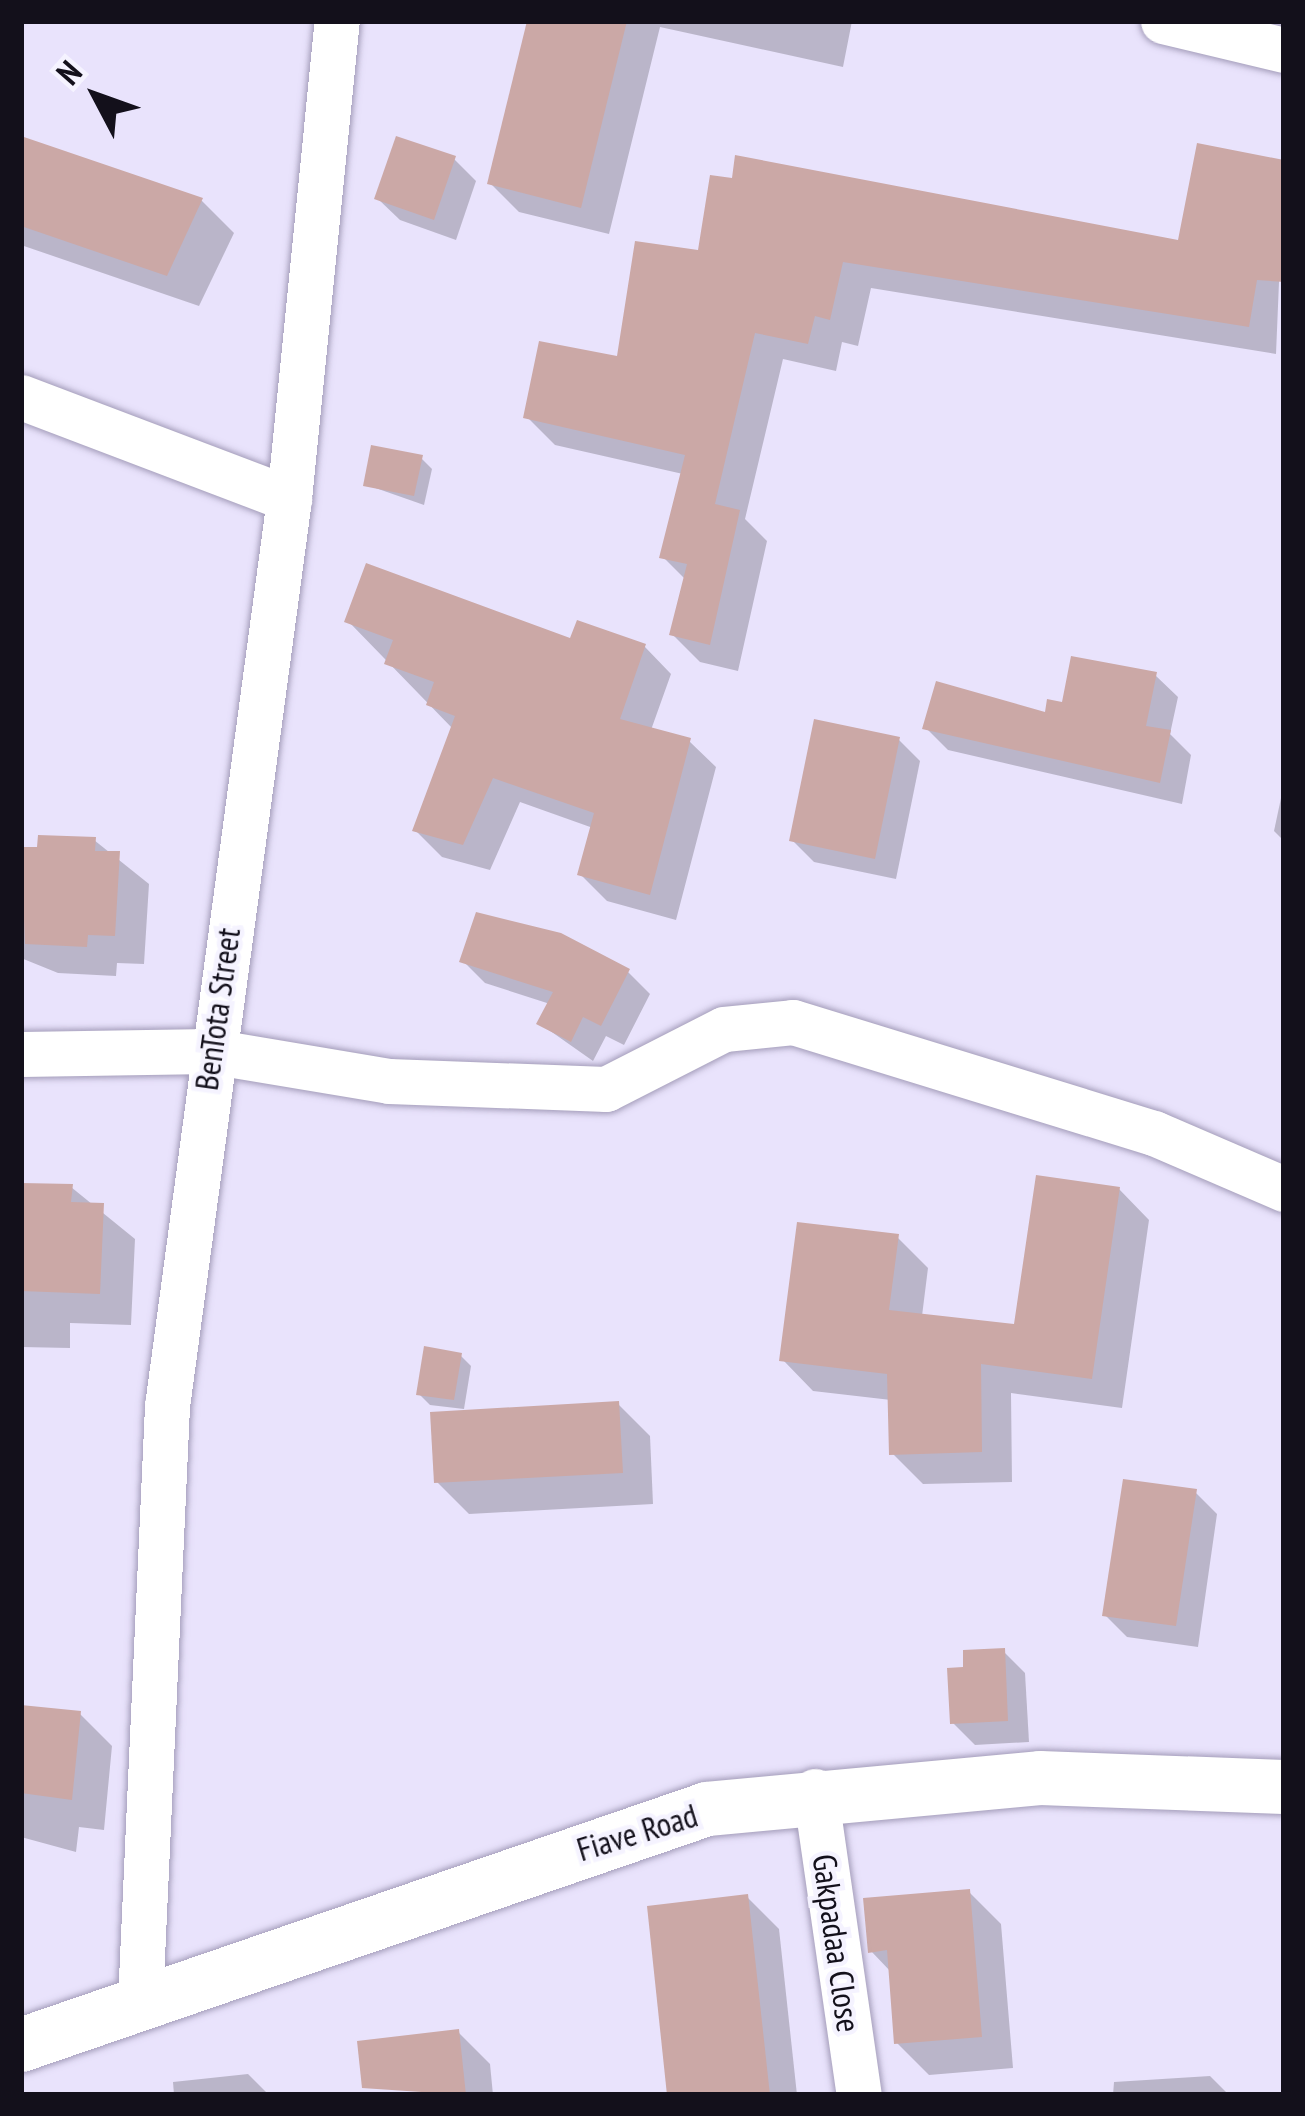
<!DOCTYPE html>
<html>
<head>
<meta charset="utf-8">
<style>
  body { margin:0 }
  #map { position:relative; width:1305px; height:2116px; overflow:hidden; background:#e9e3fc; font-family:"PT Sans Narrow",sans-serif }
  div>[style] { position:absolute }
  .shadow>* { inset:0; background:#0003 }
  .building>* { inset:0; background:#cba8a6 }
  .roads { filter:drop-shadow(0 0 3px #a49dba) drop-shadow(0 0 3px #a49dba) }
  .minor>* { height:45px; margin:-22.5px; padding:0 22.5px; transform-origin:22.5px; border-radius:22.5px; background:#fff }
  .tertiary>* { height:54px; margin:-27px; padding:0 27px; transform-origin:27px; border-radius:27px; background:#fff }
  span { translate:-50% -50%; white-space:nowrap; text-align:center; line-height:1.15; -webkit-text-stroke:9px #f5f3ff; paint-order:stroke }
  .street-label { font-size:33px; color:#13101b }
  .frame { position:absolute; inset:0; border:24px solid #13101b; pointer-events:none }
  .north { position:absolute; left:36px; top:36px; width:120px; height:120px; -webkit-text-stroke:9px #f5f3ff; paint-order:stroke; rotate:311deg; font-size:33px; font-weight:700; line-height:48px; text-align:center; color:#13101b }
  .north::after { content:''; display:block; margin:auto; width:42px; height:54px; background:#13101b; clip-path:polygon(50% 0,100% 100%,50% 72%,0 100%) }
</style>
</head>
<body>
<div id="map">
  <div class="shadow">
    <div style="clip-path:polygon(532px 21px,852px 21px,843px 67px,660px 27px,609px 234px,519px 212px,490px 183px)"></div>
    <div style="clip-path:polygon(21px 139px,202px 201px,234px 233px,199px 306px,21px 245px)"></div>
    <div style="clip-path:polygon(454px 159px,476px 181px,456px 240px,400px 220px,377px 198px)"></div>
    <div style="clip-path:polygon(1284px 163px,1276px 354px,871px 288px,858px 346px,842px 342px,836px 371px,783px 359px,745px 519px,767px 541px,738px 671px,700px 662px,672px 634px,686px 580px,663px 557px,683px 474px,555px 445px,527px 417px,620px 360px,701px 253px,1180px 244px)"></div>
    <div style="clip-path:polygon(421px 458px,432px 469px,424px 505px,367px 485px)"></div>
    <div style="clip-path:polygon(348px 621px,645px 647px,671px 674px,651px 730px,689px 741px,716px 767px,676px 920px,607px 901px,580px 874px,593px 828px,520px 802px,490px 870px,442px 857px,415px 830px,453px 729px)"></div>
    <div style="clip-path:polygon(1155px 675px,1178px 697px,1170px 734px,1191px 755px,1182px 804px,948px 750px,926px 728px,1047px 715px)"></div>
    <div style="clip-path:polygon(898px 739px,920px 761px,896px 879px,814px 862px,792px 840px)"></div>
    <div style="clip-path:polygon(1284px 784px,1284px 841px,1274px 831px)"></div>
    <div style="clip-path:polygon(94px 840px,149px 884px,144px 964px,117px 963px,116px 976px,58px 973px,21px 958px,21px 850px)"></div>
    <div style="clip-path:polygon(463px 961px,628px 972px,650px 994px,624px 1045px,606px 1036px,593px 1061px,539px 1023px,550px 1004px,485px 983px)"></div>
    <div style="clip-path:polygon(21px 1186px,71px 1187px,135px 1239px,131px 1325px,70px 1323px,70px 1348px,21px 1347px)"></div>
    <div style="clip-path:polygon(1119px 1189px,1149px 1220px,1122px 1408px,1011px 1393px,1012px 1482px,923px 1484px,892px 1453px,891px 1400px,813px 1391px,783px 1360px,897px 1237px,928px 1268px,922px 1316px,1017px 1327px)"></div>
    <div style="clip-path:polygon(461px 1356px,471px 1366px,464px 1409px,430px 1405px,419px 1394px)"></div>
    <div style="clip-path:polygon(618px 1404px,650px 1436px,653px 1504px,469px 1514px,437px 1482px)"></div>
    <div style="clip-path:polygon(1195px 1492px,1217px 1514px,1198px 1647px,1127px 1637px,1105px 1615px)"></div>
    <div style="clip-path:polygon(1003px 1651px,1025px 1673px,1029px 1742px,975px 1745px,953px 1723px,966px 1670px)"></div>
    <div style="clip-path:polygon(21px 1708px,80px 1714px,112px 1746px,104px 1830px,79px 1827px,76px 1852px,21px 1837px)"></div>
    <div style="clip-path:polygon(969px 1892px,1001px 1924px,1013px 2068px,929px 2075px,897px 2043px,891px 1972px,871px 1951px)"></div>
    <div style="clip-path:polygon(747px 1897px,779px 1929px,797px 2095px,670px 2095px)"></div>
    <div style="clip-path:polygon(458px 2032px,490px 2064px,493px 2095px,365px 2086px)"></div>
    <div style="clip-path:polygon(248px 2074px,269px 2095px,174px 2095px,173px 2082px)"></div>
    <div style="clip-path:polygon(1210px 2076px,1228px 2094px,1284px 2095px,1113px 2095px,1114px 2082px)"></div>
  </div>
  <div class="building">
    <div style="clip-path:polygon(527px 21px,627px 21px,581px 208px,487px 184px)"></div>
    <div style="clip-path:polygon(21px 136px,203px 198px,167px 276px,21px 226px)"></div>
    <div style="clip-path:polygon(396px 136px,456px 156px,434px 220px,374px 199px)"></div>
    <div style="clip-path:polygon(1197px 143px,1284px 160px,1284px 282px,1257px 280px,1249px 327px,843px 262px,830px 320px,815px 316px,808px 344px,755px 333px,715px 504px,740px 510px,710px 645px,669px 635px,687px 564px,659px 558px,685px 455px,523px 418px,539px 341px,617px 356px,635px 241px,698px 250px,710px 175px,732px 178px,735px 155px,1178px 240px)"></div>
    <div style="clip-path:polygon(371px 445px,423px 455px,414px 496px,363px 486px)"></div>
    <div style="clip-path:polygon(366px 563px,570px 638px,577px 620px,646px 644px,620px 719px,691px 738px,650px 895px,577px 875px,594px 813px,493px 778px,463px 845px,412px 831px,455px 716px,426px 705px,434px 682px,384px 664px,393px 640px,344px 622px)"></div>
    <div style="clip-path:polygon(1071px 656px,1157px 672px,1146px 726px,1171px 730px,1160px 783px,922px 729px,936px 681px,1045px 712px,1047px 699px,1062px 702px)"></div>
    <div style="clip-path:polygon(814px 719px,900px 737px,875px 859px,789px 841px)"></div>
    <div style="clip-path:polygon(38px 835px,96px 837px,95px 851px,120px 851px,115px 936px,88px 935px,87px 947px,25px 944px,21px 847px,37px 847px)"></div>
    <div style="clip-path:polygon(476px 912px,561px 933px,630px 969px,601px 1026px,583px 1017px,571px 1042px,536px 1024px,553px 992px,459px 962px)"></div>
    <div style="clip-path:polygon(1036px 1175px,1120px 1187px,1092px 1379px,981px 1364px,982px 1452px,889px 1455px,887px 1374px,779px 1361px,797px 1222px,899px 1234px,889px 1310px,1014px 1324px)"></div>
    <div style="clip-path:polygon(21px 1183px,73px 1184px,71px 1202px,104px 1203px,100px 1294px,21px 1291px)"></div>
    <div style="clip-path:polygon(424px 1346px,462px 1353px,454px 1400px,416px 1395px)"></div>
    <div style="clip-path:polygon(619px 1401px,623px 1473px,434px 1483px,430px 1412px)"></div>
    <div style="clip-path:polygon(1123px 1479px,1197px 1489px,1176px 1626px,1102px 1616px)"></div>
    <div style="clip-path:polygon(1005px 1648px,1008px 1721px,950px 1724px,947px 1668px,963px 1667px,963px 1650px)"></div>
    <div style="clip-path:polygon(21px 1705px,81px 1711px,72px 1800px,21px 1793px)"></div>
    <div style="clip-path:polygon(970px 1889px,982px 2037px,894px 2044px,887px 1950px,868px 1953px,863px 1898px)"></div>
    <div style="clip-path:polygon(748px 1894px,770px 2095px,667px 2095px,647px 1906px)"></div>
    <div style="clip-path:polygon(459px 2029px,466px 2095px,362px 2088px,357px 2041px)"></div>
  </div>
  <div class="roads">
    <div class="minor">
      <div style="left:1163px;top:21px;width:124px;rotate:13.5deg"></div>
      <div style="left:21px;top:397px;width:287px;rotate:20.8deg"></div>
      <div style="left:21px;top:1054px;width:189px;rotate:-0.9deg"></div>
      <div style="left:210px;top:1051px;width:181px;rotate:9.5deg"></div>
      <div style="left:389px;top:1081px;width:217px;rotate:2.1deg"></div>
      <div style="left:606px;top:1089px;width:132px;rotate:-27deg"></div>
      <div style="left:724px;top:1029px;width:69px;rotate:-5.8deg"></div>
      <div style="left:793px;top:1022px;width:378px;rotate:17.1deg"></div>
      <div style="left:1154px;top:1133px;width:142px;rotate:23.3deg"></div>
      <div style="left:815px;top:1791px;width:307px;rotate:81.8deg"></div>
      <div style="left:140px;top:2001px;width:596px;rotate:-87.4deg"></div>
      <div style="left:167px;top:1406px;width:915px;rotate:-82.34deg"></div>
      <div style="left:289px;top:499px;width:480px;rotate:-84.3deg"></div>
    </div>
    <div class="tertiary">
      <div style="left:21px;top:2045px;width:725px;rotate:-18.98deg"></div>
      <div style="left:707px;top:1809px;width:334px;rotate:-5.3deg"></div>
      <div style="left:1040px;top:1778px;width:244px;rotate:2.1deg"></div>
    </div>
  </div>
  <div class="street-label">
    <span style="left:217px;top:1009px;rotate:-82deg">BenTota Street</span>
    <span style="left:637px;top:1832px;rotate:-17deg">Fiave Road</span>
    <span style="left:837px;top:1943px;rotate:82deg">Gakpadaa Close</span>
  </div>
  <div class="frame"></div>
  <div class="north">N</div>
</div>
</body>
</html>
